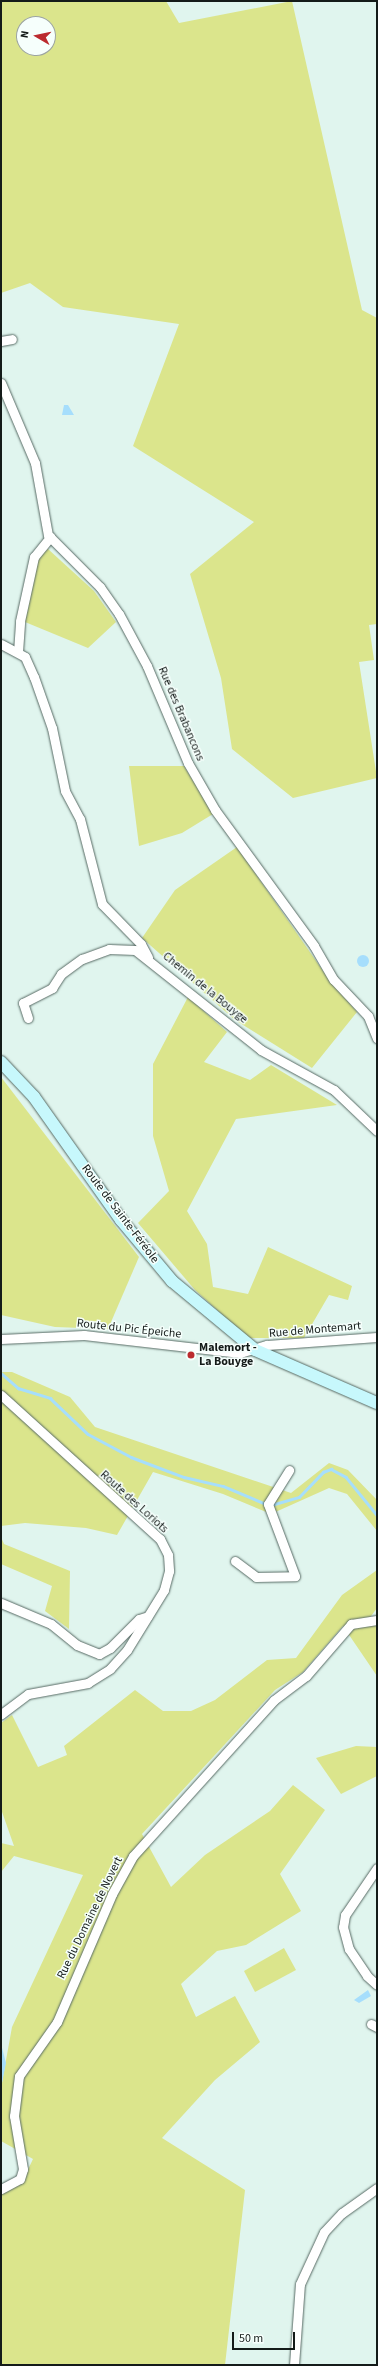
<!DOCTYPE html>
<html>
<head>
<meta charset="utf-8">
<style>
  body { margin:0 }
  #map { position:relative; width:378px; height:2366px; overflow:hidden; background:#e0f5ee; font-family:"Source Sans 3",sans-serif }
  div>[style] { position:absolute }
  .green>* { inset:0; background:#dbe58c }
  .water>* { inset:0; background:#a6defc }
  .round { border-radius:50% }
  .stream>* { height:2.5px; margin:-1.25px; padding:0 1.25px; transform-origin:1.25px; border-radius:1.25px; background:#a6defc }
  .roads { filter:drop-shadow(0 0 1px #576a64) drop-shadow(0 0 1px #576a64) }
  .street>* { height:9px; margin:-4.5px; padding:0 4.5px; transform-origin:4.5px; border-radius:4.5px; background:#fff }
  .secondary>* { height:12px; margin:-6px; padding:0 6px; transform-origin:6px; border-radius:6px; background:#c7f8fc }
  .dots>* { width:11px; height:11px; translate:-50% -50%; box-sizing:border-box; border:2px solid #f6fffc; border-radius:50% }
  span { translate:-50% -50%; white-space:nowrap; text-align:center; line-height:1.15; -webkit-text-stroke:3px #f6fffc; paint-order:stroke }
  .street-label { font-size:12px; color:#141b19 }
  .poi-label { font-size:12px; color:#141b19; font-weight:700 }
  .left { translate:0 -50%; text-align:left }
  .frame { position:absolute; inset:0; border:2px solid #141b19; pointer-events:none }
  .north { position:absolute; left:16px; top:16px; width:40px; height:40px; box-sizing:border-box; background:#f6fffc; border:1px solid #9ca4a1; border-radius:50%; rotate:279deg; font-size:11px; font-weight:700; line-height:16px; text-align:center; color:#141b19 }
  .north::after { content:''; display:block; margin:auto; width:14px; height:18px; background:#bb2b2f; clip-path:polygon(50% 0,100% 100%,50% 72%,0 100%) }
  .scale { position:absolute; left:232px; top:2332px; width:63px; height:18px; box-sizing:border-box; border:2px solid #141b19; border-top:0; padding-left:5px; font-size:12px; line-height:14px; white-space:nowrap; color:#141b19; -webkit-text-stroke:3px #f6fffc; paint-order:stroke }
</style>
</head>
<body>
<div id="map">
  <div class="green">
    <div style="clip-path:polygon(evenodd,1px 1px,166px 1px,179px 23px,292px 1px,362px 310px,377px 318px,377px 624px,369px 625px,374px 660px,359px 662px,377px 778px,293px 798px,232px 749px,221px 678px,190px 574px,254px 522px,133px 446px,179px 324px,63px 307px,30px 283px,1px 293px,1px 1px,24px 24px,48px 24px,48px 48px,24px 48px,24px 24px)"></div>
    <div style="clip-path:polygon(48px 549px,94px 591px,116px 622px,88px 648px,25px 622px,39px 557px)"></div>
    <div style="clip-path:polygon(129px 766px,184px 766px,213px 814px,182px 833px,139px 846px)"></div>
    <div style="clip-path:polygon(237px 847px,330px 981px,357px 1012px,312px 1068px,235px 1020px,142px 938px,175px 890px)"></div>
    <div style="clip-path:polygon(188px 997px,227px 1032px,204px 1062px,250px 1080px,271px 1065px,337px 1105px,236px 1119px,187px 1211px,207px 1244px,213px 1287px,248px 1294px,268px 1247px,352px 1286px,348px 1300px,329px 1295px,304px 1338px,248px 1338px,195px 1290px,138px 1223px,169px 1191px,153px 1136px,153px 1064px)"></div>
    <div style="clip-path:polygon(1px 1077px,139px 1257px,108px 1329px,55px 1327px,1px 1315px)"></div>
    <div style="clip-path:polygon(1px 1372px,12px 1372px,70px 1397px,95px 1427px,291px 1493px,329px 1463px,348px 1470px,377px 1500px,377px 1531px,347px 1494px,329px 1488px,271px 1514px,223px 1494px,153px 1472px,117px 1535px,86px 1528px,25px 1523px,1px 1526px)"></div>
    <div style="clip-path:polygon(1px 1537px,4px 1544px,70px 1571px,69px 1629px,45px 1611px,52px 1586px,1px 1564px)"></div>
    <div style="clip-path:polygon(377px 1570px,377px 1608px,366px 1623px,377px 1626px,377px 1676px,343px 1626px,303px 1672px,275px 1690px,142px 1834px,171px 1887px,205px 1855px,270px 1811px,293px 1785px,325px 1810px,280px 1874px,301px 1911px,246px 1945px,217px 1951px,181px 1984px,196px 2017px,235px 1996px,260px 2042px,215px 2080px,162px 2138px,245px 2190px,225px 2365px,1px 2365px,1px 2192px,24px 2178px,33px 2159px,1px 2141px,1px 2088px,12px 2027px,83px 1875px,14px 1856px,1px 1872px,1px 1843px,14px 1846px,1px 1809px,1px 1723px,12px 1715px,38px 1767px,67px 1755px,64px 1746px,135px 1690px,163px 1711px,191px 1711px,215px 1700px,267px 1660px,296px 1658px,342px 1595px)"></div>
    <div style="clip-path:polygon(356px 1746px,377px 1747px,377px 1776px,341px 1794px,316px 1758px)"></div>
    <div style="clip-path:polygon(284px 1948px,296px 1970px,255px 1992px,244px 1971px)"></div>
  </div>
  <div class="water">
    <div style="clip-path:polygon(64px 405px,68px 405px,74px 415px,62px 415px)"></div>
    <div class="round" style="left:357px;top:955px;width:12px;height:12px"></div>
    <div style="clip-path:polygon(368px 1990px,371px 1996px,359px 2003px,354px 2000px)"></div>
    <div style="clip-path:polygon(1px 2044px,6px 2063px,1px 2088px)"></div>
  </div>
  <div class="stream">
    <div style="left:1px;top:1373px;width:23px;rotate:41deg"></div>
    <div style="left:18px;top:1388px;width:34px;rotate:17deg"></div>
    <div style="left:50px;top:1398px;width:52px;rotate:43.5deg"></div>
    <div style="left:88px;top:1434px;width:49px;rotate:28.1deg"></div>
    <div style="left:131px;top:1457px;width:57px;rotate:20.7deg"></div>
    <div style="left:184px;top:1477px;width:40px;rotate:13deg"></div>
    <div style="left:223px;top:1486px;width:47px;rotate:22.7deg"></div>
    <div style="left:271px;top:1505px;width:29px;rotate:-16deg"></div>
    <div style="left:299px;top:1497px;width:35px;rotate:-46deg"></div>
    <div style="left:323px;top:1472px;width:9px;rotate:-21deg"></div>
    <div style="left:331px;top:1469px;width:17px;rotate:28deg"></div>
    <div style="left:346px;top:1477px;width:49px;rotate:50.8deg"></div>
  </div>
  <div class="roads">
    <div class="street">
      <div style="left:1px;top:341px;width:11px;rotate:-10deg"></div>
      <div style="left:1px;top:383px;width:87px;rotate:67deg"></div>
      <div style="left:35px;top:463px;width:73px;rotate:79.8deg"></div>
      <div style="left:48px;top:535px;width:74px;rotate:45deg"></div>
      <div style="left:100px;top:587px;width:33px;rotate:55deg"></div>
      <div style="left:119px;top:614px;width:59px;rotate:61.7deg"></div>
      <div style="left:147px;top:666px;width:105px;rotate:67.1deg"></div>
      <div style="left:188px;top:763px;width:54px;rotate:60.1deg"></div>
      <div style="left:215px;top:810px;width:168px;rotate:53.9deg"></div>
      <div style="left:314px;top:946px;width:39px;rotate:60deg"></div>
      <div style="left:334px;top:980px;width:50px;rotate:46.6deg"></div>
      <div style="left:368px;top:1016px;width:24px;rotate:68deg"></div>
      <div style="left:1px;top:644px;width:27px;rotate:28deg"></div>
      <div style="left:25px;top:657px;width:22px;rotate:66deg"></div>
      <div style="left:34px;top:677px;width:54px;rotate:70.6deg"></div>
      <div style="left:52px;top:728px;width:64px;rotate:78.3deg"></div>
      <div style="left:65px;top:791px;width:32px;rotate:62deg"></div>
      <div style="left:80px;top:819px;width:88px;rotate:75.5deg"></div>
      <div style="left:102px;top:904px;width:56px;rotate:45.7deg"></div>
      <div style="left:141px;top:944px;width:15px;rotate:62deg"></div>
      <div style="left:18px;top:652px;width:31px;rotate:-86deg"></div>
      <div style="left:20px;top:621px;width:66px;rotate:-77.7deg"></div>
      <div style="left:34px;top:557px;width:26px;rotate:-51deg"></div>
      <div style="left:28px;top:1018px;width:16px;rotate:-108deg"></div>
      <div style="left:23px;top:1003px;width:33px;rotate:-27deg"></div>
      <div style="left:52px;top:988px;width:17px;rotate:-57deg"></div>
      <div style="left:61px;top:974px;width:26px;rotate:-36deg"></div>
      <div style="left:82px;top:959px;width:29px;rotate:-20deg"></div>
      <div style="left:109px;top:949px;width:26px;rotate:2deg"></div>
      <div style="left:135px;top:950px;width:161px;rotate:38.4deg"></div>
      <div style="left:261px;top:1050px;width:83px;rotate:28.7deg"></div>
      <div style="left:334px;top:1090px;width:59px;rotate:43.6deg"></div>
      <div style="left:1px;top:1339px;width:83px;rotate:-2.8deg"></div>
      <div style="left:84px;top:1335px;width:157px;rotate:6.6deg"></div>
      <div style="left:240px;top:1353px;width:28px;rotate:-17deg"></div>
      <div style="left:267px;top:1345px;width:110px;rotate:-4.2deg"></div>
      <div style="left:1px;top:1395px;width:215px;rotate:42.2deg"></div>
      <div style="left:160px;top:1539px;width:18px;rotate:63deg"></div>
      <div style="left:168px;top:1555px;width:16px;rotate:86deg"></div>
      <div style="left:169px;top:1571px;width:20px;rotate:105deg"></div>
      <div style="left:164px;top:1590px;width:70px;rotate:121.7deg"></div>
      <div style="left:127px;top:1650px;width:25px;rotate:132deg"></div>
      <div style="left:110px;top:1669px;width:26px;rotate:148deg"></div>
      <div style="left:88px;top:1683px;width:61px;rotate:169.6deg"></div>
      <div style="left:28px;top:1694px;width:34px;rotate:143deg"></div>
      <div style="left:235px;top:1561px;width:26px;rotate:37deg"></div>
      <div style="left:256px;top:1577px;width:39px;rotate:-1deg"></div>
      <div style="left:295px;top:1576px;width:77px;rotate:-110.6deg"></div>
      <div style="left:268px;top:1504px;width:40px;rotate:-58deg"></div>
      <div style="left:1px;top:1603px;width:54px;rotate:22.8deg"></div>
      <div style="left:51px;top:1624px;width:33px;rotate:39deg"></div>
      <div style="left:77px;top:1645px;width:24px;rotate:22deg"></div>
      <div style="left:99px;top:1654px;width:13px;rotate:-29deg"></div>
      <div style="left:110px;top:1648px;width:41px;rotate:-45deg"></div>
      <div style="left:139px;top:1619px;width:9px;rotate:-18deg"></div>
      <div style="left:377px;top:1868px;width:57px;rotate:124.2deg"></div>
      <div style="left:345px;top:1915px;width:12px;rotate:99deg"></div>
      <div style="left:343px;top:1927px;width:23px;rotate:75deg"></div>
      <div style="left:349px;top:1949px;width:32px;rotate:56deg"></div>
      <div style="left:367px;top:1976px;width:13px;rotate:42deg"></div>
      <div style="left:371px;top:2024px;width:7px;rotate:27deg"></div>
      <div style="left:1px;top:2189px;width:21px;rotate:-28deg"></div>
      <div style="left:20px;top:2179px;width:10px;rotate:-73deg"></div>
      <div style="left:23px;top:2169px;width:54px;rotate:-99.6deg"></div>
      <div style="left:14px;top:2116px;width:40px;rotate:-82.9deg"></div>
      <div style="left:19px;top:2076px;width:66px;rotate:-54.9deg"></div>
      <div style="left:57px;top:2022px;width:139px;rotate:-66.7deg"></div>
      <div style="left:112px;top:1894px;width:43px;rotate:-61.1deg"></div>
      <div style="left:133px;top:1856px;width:210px;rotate:-47.9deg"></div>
      <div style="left:274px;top:1700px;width:40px;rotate:-37deg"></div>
      <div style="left:306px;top:1676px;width:69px;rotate:-49.1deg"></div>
      <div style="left:351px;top:1624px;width:26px;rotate:-9deg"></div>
      <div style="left:294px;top:2365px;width:81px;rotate:-85.8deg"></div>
      <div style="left:300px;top:2284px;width:57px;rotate:-65.2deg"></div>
      <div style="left:324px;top:2232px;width:26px;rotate:-47deg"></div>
      <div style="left:342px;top:2213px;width:43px;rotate:-35.5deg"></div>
    </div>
    <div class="secondary">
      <div style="left:1px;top:1062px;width:48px;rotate:46.7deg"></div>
      <div style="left:34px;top:1097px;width:151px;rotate:54.7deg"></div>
      <div style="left:121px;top:1220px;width:80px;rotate:50.1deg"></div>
      <div style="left:172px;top:1281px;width:108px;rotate:39.7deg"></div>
      <div style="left:255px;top:1350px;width:133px;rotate:23.5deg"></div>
    </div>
  </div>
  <div class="dots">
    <div style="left:191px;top:1355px;background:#bb2b2f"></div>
  </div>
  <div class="street-label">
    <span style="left:181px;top:714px;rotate:67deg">Rue des Brabancons</span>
    <span style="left:205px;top:988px;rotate:39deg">Chemin de la Bouyge</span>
    <span style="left:120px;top:1214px;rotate:53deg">Route de Sainte-Féréole</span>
    <span style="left:129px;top:1329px;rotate:6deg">Route du Pic Épeiche</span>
    <span style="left:315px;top:1330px;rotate:-5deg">Rue de Montemart</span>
    <span style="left:134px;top:1502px;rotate:42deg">Route des Loriots</span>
    <span style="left:90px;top:1918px;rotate:-64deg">Rue du Domaine de Novert</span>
  </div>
  <div class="poi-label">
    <span class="left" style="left:199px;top:1355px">Malemort -<br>La Bouyge</span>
  </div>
  <div class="frame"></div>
  <div class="north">N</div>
  <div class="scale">50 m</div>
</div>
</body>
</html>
